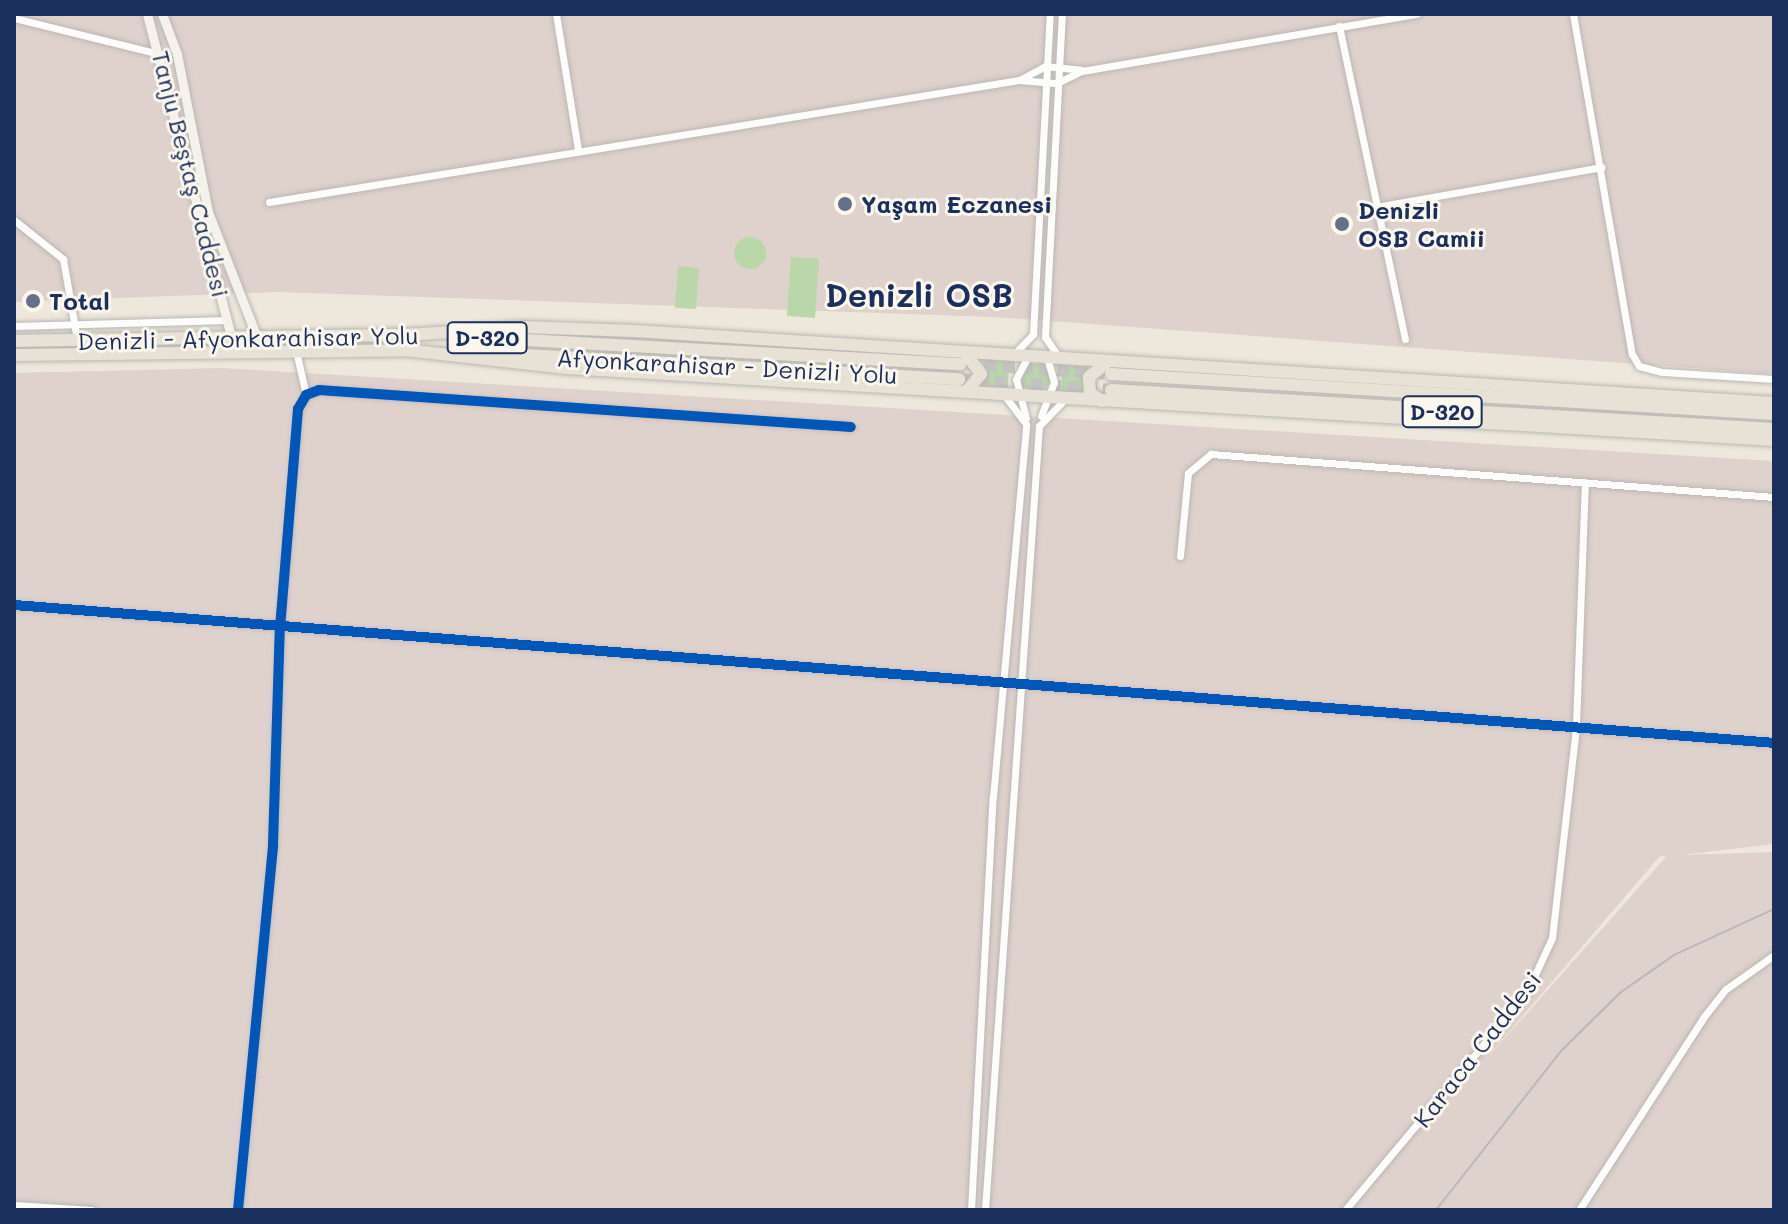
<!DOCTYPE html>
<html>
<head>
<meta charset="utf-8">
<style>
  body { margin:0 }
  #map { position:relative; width:1788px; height:1224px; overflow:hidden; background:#eee8dc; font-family:Mali,sans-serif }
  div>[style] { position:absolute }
  .industrial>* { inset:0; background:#dfd1cc }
  .green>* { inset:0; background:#b9d7a8 }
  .round { border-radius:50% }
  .highway-tunnel>* { height:12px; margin-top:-6px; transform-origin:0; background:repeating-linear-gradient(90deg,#c4c3c3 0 12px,transparent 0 18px) }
  .roads { filter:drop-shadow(0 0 2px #b9b7b4) drop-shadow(0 0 2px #b9b7b4) }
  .street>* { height:7px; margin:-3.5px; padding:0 3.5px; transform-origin:3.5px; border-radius:3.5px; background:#fcfcfa }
  .secondary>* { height:9px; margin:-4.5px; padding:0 4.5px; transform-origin:4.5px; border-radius:4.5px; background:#f5f1eb }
  .highway>* { height:12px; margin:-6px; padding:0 6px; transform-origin:6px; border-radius:6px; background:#e8e2d6 }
  .rail>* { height:2px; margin:-1px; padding:0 1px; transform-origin:1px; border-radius:1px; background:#b7b8bc }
  .cycleway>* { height:10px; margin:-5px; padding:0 5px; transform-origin:5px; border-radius:5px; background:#0057b8 }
  .dots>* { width:22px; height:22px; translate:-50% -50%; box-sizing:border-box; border:4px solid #fbf7ec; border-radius:50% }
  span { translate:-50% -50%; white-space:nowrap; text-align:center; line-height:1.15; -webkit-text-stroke:6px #fbf7ec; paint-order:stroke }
  .shield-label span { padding:2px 6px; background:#fbf7ec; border:2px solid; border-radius:6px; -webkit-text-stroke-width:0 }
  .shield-label { font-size:22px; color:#1b2f5e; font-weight:700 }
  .street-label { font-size:24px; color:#1b2f5e }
  .poi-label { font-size:24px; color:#1b2f5e; font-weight:700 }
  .left { translate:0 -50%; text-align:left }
  .district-label { font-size:32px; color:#1b2f5e; font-weight:700 }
  .frame { position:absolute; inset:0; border:16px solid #1b2f5e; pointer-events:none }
</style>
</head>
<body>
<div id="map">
  <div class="industrial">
    <div style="clip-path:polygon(14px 14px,1774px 14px,1774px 374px,994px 317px,278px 292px,14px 302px)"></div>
    <div style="clip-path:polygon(evenodd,222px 368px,1774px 461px,1774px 844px,1681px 855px,1774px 852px,1774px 1210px,14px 1210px,14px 373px,222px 368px,1665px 856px,1666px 857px,1479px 1067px,1659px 857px,1665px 856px)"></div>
  </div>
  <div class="green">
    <div class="round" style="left:734px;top:237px;width:32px;height:32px"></div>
    <div style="clip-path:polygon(791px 257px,819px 259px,815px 318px,787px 316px)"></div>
    <div style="clip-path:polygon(678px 266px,699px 268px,696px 309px,675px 308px)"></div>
    <div style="clip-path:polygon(982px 359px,1009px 361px,1008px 391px,979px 389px,986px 375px)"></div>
    <div class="round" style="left:1022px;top:364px;width:28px;height:28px"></div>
    <div style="clip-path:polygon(1062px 365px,1088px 367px,1088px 396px,1061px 395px)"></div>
  </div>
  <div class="highway-tunnel">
    <div style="left:967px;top:364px;width:144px;rotate:4deg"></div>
    <div style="left:959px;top:379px;width:152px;rotate:4.1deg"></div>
  </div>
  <div class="roads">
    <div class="street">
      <div style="left:556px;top:14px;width:138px;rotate:80.8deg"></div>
      <div style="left:1573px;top:14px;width:345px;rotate:80.2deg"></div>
      <div style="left:1632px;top:354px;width:14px;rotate:60deg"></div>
      <div style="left:1639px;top:366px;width:24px;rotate:15deg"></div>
      <div style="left:1662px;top:372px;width:112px;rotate:3.6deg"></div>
      <div style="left:14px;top:18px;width:154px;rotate:13.9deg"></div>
      <div style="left:1339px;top:26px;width:320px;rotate:78.1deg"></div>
      <div style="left:1021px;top:79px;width:27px;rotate:-28deg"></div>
      <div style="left:1045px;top:66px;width:36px;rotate:6deg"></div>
      <div style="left:269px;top:202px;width:760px;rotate:-9.24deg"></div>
      <div style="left:1019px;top:80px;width:38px;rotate:5deg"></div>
      <div style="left:1057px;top:83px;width:28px;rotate:-26deg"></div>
      <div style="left:1082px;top:71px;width:340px;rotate:-9.7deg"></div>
      <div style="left:1375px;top:207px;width:230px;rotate:-10deg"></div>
      <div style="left:14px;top:220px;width:63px;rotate:38.5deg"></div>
      <div style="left:63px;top:259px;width:81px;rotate:80.1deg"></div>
      <div style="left:14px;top:326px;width:213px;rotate:-1.6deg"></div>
      <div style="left:296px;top:351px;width:45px;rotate:77.2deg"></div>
      <div style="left:1013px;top:355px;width:29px;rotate:-46deg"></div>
      <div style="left:1033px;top:334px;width:320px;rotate:-87deg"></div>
      <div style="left:1058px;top:356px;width:23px;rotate:-124deg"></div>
      <div style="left:1045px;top:337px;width:323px;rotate:-87deg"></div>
      <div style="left:1041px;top:416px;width:36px;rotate:-69deg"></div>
      <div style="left:1054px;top:382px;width:26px;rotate:-106deg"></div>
      <div style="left:1026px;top:418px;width:40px;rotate:-104.4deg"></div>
      <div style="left:1016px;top:379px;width:26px;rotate:-62deg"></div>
      <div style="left:1180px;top:556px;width:83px;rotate:-84.5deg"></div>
      <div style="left:1188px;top:473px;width:30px;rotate:-40deg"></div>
      <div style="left:1211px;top:454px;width:565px;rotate:4.37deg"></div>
      <div style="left:14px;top:605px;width:1765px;rotate:4.48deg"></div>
      <div style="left:14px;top:1205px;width:78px;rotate:3.7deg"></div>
      <div style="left:238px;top:1210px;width:367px;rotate:-84.5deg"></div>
      <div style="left:273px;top:845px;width:217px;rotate:-88.2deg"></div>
      <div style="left:280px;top:628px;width:220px;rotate:-85.3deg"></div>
      <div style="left:298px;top:409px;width:16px;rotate:-60deg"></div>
      <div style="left:306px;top:395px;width:14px;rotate:-21deg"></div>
      <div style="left:319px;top:390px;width:533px;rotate:3.98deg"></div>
      <div style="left:971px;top:1210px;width:414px;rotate:-87deg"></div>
      <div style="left:993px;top:797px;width:374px;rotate:-84.9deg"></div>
      <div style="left:1026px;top:424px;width:34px;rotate:-127deg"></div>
      <div style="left:985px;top:1210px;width:786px;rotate:-86.06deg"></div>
      <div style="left:1039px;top:426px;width:35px;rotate:-46deg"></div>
      <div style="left:1345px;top:1210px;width:284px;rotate:-50.1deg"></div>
      <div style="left:1527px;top:992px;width:60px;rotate:-65.2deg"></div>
      <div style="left:1552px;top:938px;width:213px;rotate:-83.5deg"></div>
      <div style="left:1576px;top:726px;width:244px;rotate:-87.9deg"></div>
      <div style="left:1579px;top:1210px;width:229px;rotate:-57.1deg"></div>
      <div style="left:1703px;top:1018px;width:37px;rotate:-52deg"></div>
      <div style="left:1726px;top:989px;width:59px;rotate:-35.3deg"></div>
    </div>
    <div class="secondary">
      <div style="left:147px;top:14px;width:333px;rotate:75.4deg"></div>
      <div style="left:162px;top:14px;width:43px;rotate:69.4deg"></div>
      <div style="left:177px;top:54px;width:161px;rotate:78.9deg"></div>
      <div style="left:208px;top:212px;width:132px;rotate:68.7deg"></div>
    </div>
    <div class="highway">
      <div style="left:408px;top:335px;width:113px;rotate:-4deg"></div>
      <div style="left:521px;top:327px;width:113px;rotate:2deg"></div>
      <div style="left:634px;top:331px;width:1142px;rotate:3.61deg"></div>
      <div style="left:472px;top:337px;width:489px;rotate:3.2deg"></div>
      <div style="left:14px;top:341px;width:400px;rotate:-0.9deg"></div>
      <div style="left:405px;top:350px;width:162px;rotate:6.4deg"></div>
      <div style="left:566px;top:368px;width:1210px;rotate:3.41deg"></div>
      <div style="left:489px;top:353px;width:471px;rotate:3.2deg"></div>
      <div style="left:966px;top:354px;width:25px;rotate:53deg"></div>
      <div style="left:981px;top:374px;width:23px;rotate:130deg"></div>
      <div style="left:14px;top:355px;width:397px;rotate:-0.7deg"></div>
      <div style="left:1111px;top:374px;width:664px;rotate:3.45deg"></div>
      <div style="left:1111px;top:390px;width:664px;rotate:3.37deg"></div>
      <div style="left:1102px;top:401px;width:14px;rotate:-146deg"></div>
      <div style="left:1090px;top:393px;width:16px;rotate:-94deg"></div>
      <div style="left:1089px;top:377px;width:21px;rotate:-39deg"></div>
    </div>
  </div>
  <div class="rail">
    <div style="left:1436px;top:1210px;width:204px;rotate:-51.8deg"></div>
    <div style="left:1562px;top:1050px;width:83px;rotate:-44.5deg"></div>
    <div style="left:1621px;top:992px;width:65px;rotate:-34.9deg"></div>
    <div style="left:1674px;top:955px;width:110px;rotate:-24.7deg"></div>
  </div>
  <div class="cycleway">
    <div style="left:14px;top:605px;width:1765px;rotate:4.48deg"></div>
    <div style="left:238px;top:1210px;width:367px;rotate:-84.5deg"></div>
    <div style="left:273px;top:845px;width:217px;rotate:-88.2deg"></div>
    <div style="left:280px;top:628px;width:220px;rotate:-85.3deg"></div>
    <div style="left:298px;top:409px;width:16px;rotate:-60deg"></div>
    <div style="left:306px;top:395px;width:14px;rotate:-21deg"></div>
    <div style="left:319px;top:390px;width:533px;rotate:3.98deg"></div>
  </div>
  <div class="dots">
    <div style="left:845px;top:204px;background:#65708a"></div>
    <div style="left:1342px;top:224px;background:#65708a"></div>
    <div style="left:33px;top:301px;background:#65708a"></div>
  </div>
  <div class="shield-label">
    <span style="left:487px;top:338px">D-320</span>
    <span style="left:1442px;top:412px">D-320</span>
  </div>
  <div class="street-label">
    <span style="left:191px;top:174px;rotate:76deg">Tanju Beştaş Caddesi</span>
    <span style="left:248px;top:338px;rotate:-1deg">Denizli - Afyonkarahisar Yolu</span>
    <span style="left:727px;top:366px;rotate:3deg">Afyonkarahisar - Denizli Yolu</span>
    <span style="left:1477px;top:1049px;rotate:-52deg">Karaca Caddesi</span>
  </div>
  <div class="poi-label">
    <span class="left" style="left:861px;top:204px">Yaşam Eczanesi</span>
    <span class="left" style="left:1358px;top:224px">Denizli<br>OSB Camii</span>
    <span class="left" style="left:49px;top:301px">Total</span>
  </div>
  <div class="district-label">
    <span style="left:919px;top:294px">Denizli OSB</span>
  </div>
  <div class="frame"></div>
</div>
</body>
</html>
